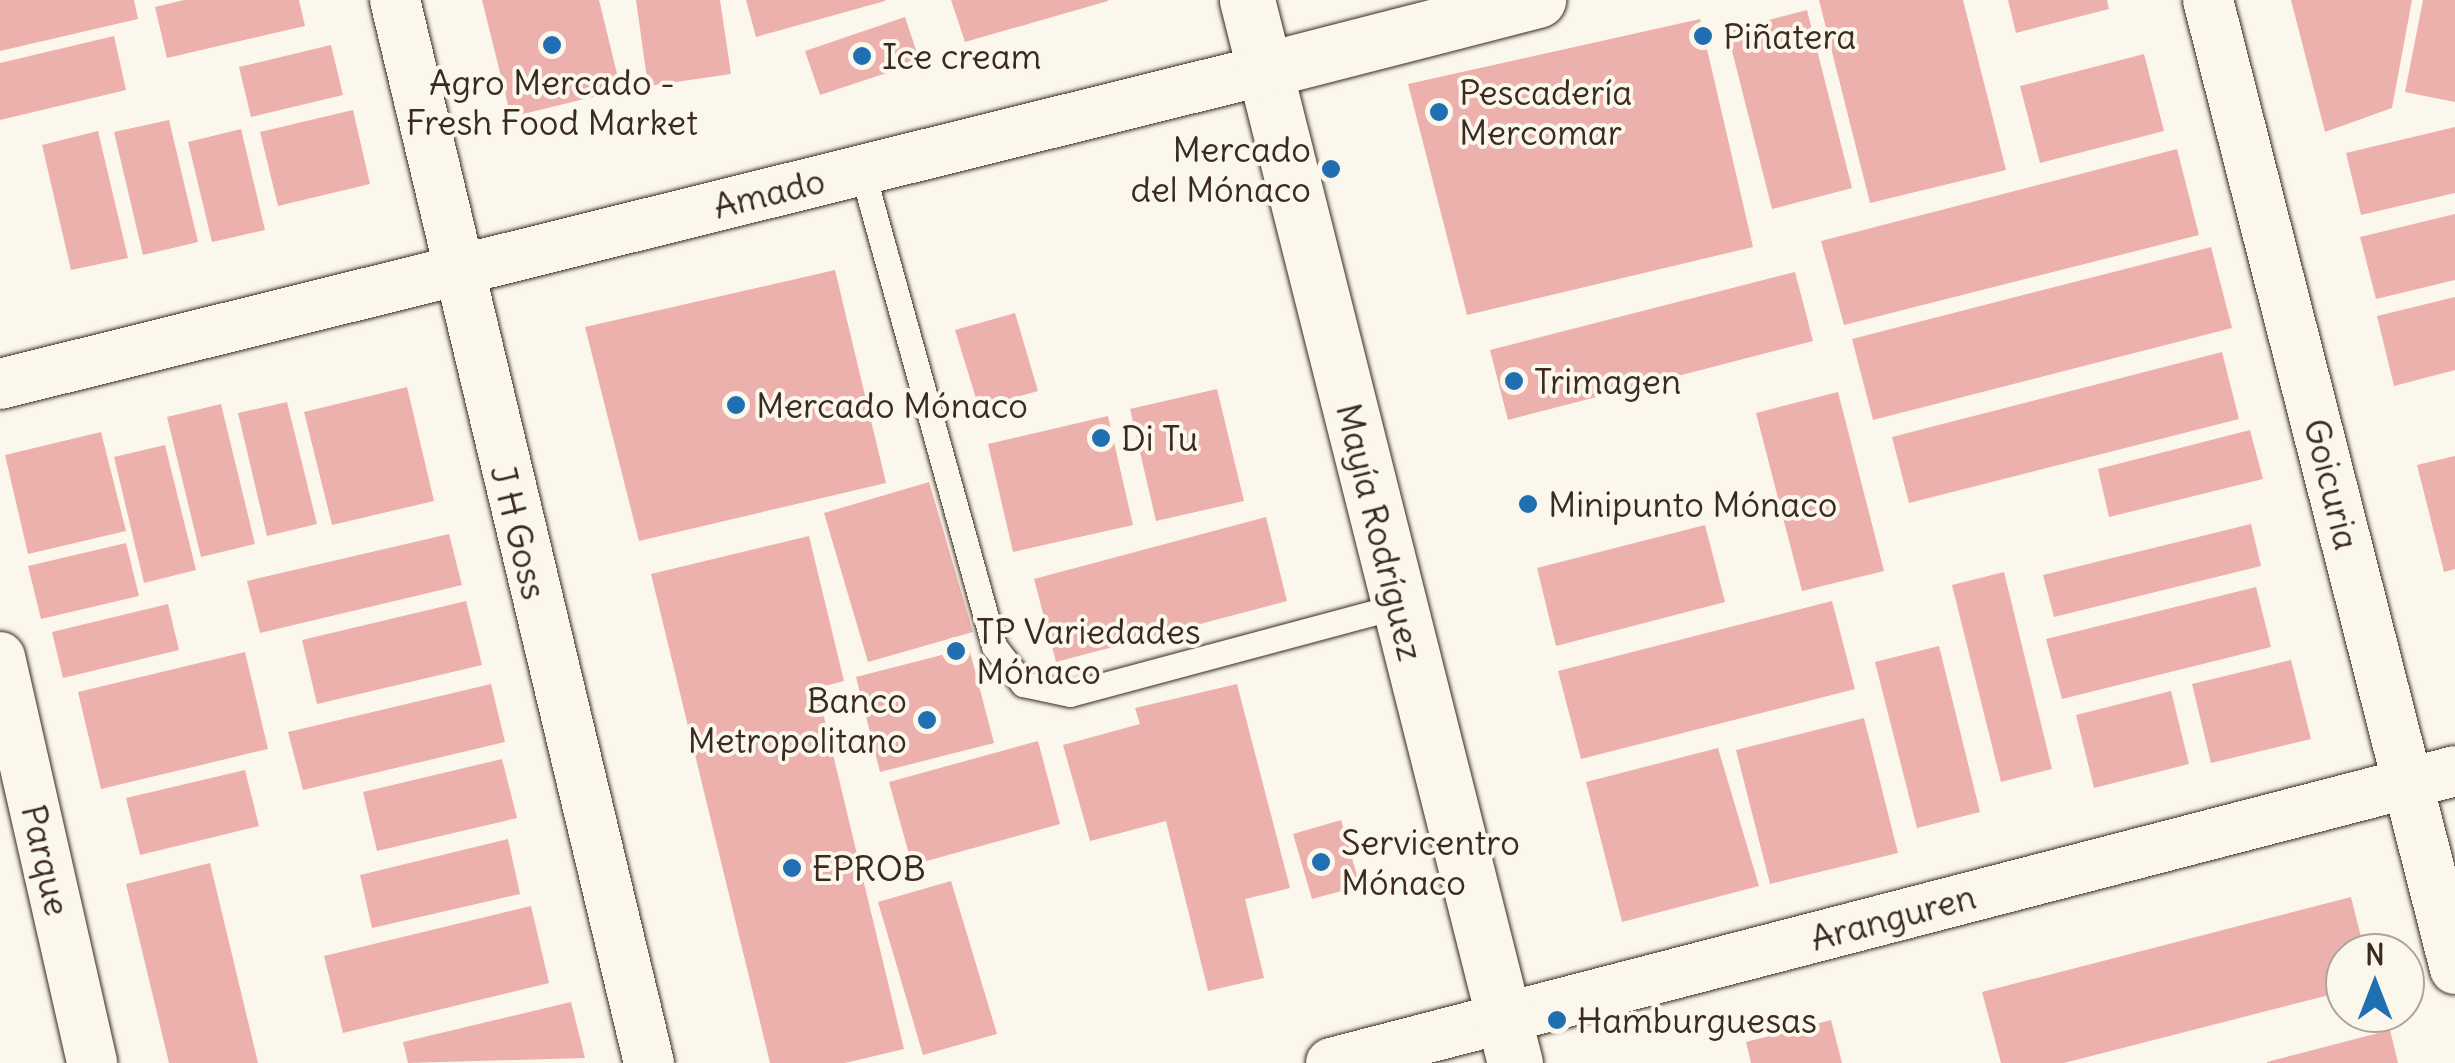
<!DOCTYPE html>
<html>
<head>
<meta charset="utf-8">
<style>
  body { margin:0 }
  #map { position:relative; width:2455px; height:1063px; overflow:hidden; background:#fbf7ec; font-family:Delius,sans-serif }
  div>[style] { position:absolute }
  .building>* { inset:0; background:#edb1ad }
  .roads { filter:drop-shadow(0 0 2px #3b2a1e) drop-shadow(0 0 2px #3b2a1e) }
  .lane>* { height:25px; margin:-12.5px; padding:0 12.5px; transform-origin:12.5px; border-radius:12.5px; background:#fbf7ec }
  .street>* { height:50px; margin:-25px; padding:0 25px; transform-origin:25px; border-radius:25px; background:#fbf7ec }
  .secondary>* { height:55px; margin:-27.5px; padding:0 27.5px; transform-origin:27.5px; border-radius:27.5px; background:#fbf7ec }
  .dots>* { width:28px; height:28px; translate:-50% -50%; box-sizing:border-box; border:5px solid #fbf7ec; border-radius:50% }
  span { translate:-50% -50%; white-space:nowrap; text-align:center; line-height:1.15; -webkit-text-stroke:8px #fbf7ec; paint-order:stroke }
  .poi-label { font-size:35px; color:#3b2a1e }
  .left { translate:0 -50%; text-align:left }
  .right { translate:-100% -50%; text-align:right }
  .street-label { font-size:35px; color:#3b2a1e }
  .north { position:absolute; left:2325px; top:933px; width:100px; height:100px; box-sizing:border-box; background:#fbf7ec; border:2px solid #aea59a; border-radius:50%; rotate:0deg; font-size:28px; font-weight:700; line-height:40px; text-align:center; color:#3b2a1e }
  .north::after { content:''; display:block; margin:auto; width:35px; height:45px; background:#1f6fb2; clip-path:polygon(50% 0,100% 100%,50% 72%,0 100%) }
</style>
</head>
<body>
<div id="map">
  <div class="building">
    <div style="clip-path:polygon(0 0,134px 0,138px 19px,0 51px)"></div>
    <div style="clip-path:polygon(184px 0,299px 0,305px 26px,167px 58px,155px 7px)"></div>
    <div style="clip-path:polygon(482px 0,599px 0,621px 90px,511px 117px)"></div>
    <div style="clip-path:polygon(636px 0,720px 0,731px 74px,648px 86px)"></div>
    <div style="clip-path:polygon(746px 0,885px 0,885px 1px,756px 37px)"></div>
    <div style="clip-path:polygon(951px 0,1108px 0,1108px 1px,965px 42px)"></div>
    <div style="clip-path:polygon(1819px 0,1963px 0,2006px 170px,1870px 203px)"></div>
    <div style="clip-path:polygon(2008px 0,2107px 0,2109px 9px,2016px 33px)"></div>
    <div style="clip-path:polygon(2291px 0,2412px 0,2392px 108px,2325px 132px)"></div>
    <div style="clip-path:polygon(2423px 0,2455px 0,2455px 102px,2405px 92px)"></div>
    <div style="clip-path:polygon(1807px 10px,1852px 188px,1772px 209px,1727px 31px)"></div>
    <div style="clip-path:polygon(905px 17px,920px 62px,820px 95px,805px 51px)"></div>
    <div style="clip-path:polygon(1700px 19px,1753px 247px,1467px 315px,1408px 84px)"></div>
    <div style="clip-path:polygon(114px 36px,126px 90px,0 120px,0 63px)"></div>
    <div style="clip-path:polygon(331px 45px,343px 95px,251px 117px,239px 67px)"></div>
    <div style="clip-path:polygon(2144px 54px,2164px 131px,2040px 163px,2020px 86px)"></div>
    <div style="clip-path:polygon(353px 110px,370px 184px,278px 206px,260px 132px)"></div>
    <div style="clip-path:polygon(169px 120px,198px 242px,143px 255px,114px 132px)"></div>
    <div style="clip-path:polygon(2455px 127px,2455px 193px,2361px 215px,2346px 153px)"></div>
    <div style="clip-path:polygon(241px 129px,265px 230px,212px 242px,188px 142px)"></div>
    <div style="clip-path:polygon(98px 131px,128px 258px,71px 270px,42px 145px)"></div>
    <div style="clip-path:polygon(2177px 149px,2199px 235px,1844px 325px,1821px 241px)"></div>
    <div style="clip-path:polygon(2455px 214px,2455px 280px,2376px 299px,2360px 237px)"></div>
    <div style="clip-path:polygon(2211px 247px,2232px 328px,1873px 420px,1852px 339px)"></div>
    <div style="clip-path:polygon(835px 270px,886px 483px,639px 541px,585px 327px)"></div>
    <div style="clip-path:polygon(1795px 272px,1813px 341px,1508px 420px,1490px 350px)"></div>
    <div style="clip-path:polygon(2455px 297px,2455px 370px,2394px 386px,2377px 316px)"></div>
    <div style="clip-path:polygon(1015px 313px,1038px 391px,979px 408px,955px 330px)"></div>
    <div style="clip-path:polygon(2222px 352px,2239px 419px,1909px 503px,1892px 437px)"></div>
    <div style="clip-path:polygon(407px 387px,434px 501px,332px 525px,304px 412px)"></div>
    <div style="clip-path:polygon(1217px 389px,1244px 501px,1156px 521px,1130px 409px)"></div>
    <div style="clip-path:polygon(1838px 392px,1884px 571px,1802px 591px,1756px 413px)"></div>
    <div style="clip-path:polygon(287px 402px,317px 524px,267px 536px,238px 413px)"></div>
    <div style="clip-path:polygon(221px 404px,255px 544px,201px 557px,167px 417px)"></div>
    <div style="clip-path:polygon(1108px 416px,1133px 525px,1013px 552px,988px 444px)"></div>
    <div style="clip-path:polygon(2250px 430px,2263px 479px,2109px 517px,2098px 469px)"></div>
    <div style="clip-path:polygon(101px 432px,126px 531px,28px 554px,5px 455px)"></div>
    <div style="clip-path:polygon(165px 445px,196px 570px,144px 583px,114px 457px)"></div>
    <div style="clip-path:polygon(2455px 456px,2455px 569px,2444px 572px,2417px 465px)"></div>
    <div style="clip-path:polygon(929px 482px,973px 632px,868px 662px,824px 513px)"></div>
    <div style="clip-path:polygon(1266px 517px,1287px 601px,1056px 662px,1034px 579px)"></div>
    <div style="clip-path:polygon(2251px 524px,2261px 566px,2054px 617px,2043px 575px)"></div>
    <div style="clip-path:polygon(1705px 525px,1725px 602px,1556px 646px,1537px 568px)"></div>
    <div style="clip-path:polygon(449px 534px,462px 585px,260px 633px,247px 581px)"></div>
    <div style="clip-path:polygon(809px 536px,844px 681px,817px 688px,904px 1049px,845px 1063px,770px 1063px,651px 574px)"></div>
    <div style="clip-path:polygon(126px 543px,139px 596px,41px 619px,28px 566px)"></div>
    <div style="clip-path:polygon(2004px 572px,2052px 769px,2001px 782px,1952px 585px)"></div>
    <div style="clip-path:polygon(2256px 587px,2271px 647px,2062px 699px,2046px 639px)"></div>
    <div style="clip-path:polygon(466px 601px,482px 665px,317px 704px,302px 640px)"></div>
    <div style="clip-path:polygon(1832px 601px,1855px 689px,1581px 759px,1558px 671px)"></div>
    <div style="clip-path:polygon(168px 604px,179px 650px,63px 678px,52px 632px)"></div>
    <div style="clip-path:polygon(1939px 646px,1980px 812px,1917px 828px,1875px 662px)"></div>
    <div style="clip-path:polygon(969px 648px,994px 743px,880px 772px,856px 677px)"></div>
    <div style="clip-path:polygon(245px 652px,268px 749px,101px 789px,78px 692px)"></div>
    <div style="clip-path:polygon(2291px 660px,2311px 739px,2211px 763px,2192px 684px)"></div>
    <div style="clip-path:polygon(491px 684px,505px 742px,303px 790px,288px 732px)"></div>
    <div style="clip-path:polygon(1237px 684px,1290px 888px,1245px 899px,1264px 978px,1208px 991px,1166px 821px,1090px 841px,1063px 745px,1140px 724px,1135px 708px)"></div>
    <div style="clip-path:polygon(2171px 691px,2189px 764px,2094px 788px,2076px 715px)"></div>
    <div style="clip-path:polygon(1864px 718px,1898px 853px,1770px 884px,1736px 750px)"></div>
    <div style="clip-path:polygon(1038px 741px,1060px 824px,912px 865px,889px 782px)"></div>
    <div style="clip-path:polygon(1718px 748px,1759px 886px,1622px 922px,1586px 782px)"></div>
    <div style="clip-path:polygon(502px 759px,517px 818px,377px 851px,363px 792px)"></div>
    <div style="clip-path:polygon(245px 770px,259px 826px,140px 855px,126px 798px)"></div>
    <div style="clip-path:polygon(1341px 820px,1360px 886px,1312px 899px,1293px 834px)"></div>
    <div style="clip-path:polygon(508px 839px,520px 894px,372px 928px,360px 875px)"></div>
    <div style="clip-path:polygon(210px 863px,258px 1063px,169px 1063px,126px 884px)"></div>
    <div style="clip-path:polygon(951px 881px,997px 1034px,923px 1055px,878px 902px)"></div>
    <div style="clip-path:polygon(2351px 897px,2365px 953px,2345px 953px,2345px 991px,2064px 1063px,2001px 1063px,1982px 992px)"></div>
    <div style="clip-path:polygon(531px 906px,549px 983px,343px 1033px,324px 956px)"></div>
    <div style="clip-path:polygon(571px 1002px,585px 1058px,408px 1063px,403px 1042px)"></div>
    <div style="clip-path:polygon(1831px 1020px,1842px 1063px,1751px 1063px,1746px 1042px)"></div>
    <div style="clip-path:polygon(2390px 1030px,2398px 1063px,2267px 1063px,2267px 1062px)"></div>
  </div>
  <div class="roads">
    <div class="lane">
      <div style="left:862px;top:170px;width:494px;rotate:74.5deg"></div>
      <div style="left:994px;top:646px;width:48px;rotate:52.7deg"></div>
      <div style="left:1023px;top:684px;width:48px;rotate:12deg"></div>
      <div style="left:1070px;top:694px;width:341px;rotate:-15deg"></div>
    </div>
    <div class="street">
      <div style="left:395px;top:0;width:1093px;rotate:76.56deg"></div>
      <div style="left:2208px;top:0;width:1000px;rotate:75.7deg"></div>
      <div style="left:0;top:384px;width:1303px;rotate:-13.94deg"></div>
      <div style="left:0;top:657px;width:416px;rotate:77.2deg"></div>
      <div style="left:1331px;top:1063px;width:1161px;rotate:-14.56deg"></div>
    </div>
    <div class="secondary">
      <div style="left:1247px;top:0;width:1096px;rotate:75.85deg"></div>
      <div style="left:1265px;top:70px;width:282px;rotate:-14.4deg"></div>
    </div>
  </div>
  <div class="dots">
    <div style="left:1703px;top:36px;background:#1f6fb2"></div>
    <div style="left:552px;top:45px;background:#1f6fb2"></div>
    <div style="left:862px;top:56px;background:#1f6fb2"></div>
    <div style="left:1439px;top:112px;background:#1f6fb2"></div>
    <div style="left:1331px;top:169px;background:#1f6fb2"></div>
    <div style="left:1514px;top:381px;background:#1f6fb2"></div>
    <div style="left:736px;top:405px;background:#1f6fb2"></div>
    <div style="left:1101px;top:438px;background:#1f6fb2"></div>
    <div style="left:1528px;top:504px;background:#1f6fb2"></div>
    <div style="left:956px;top:651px;background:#1f6fb2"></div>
    <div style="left:927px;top:720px;background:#1f6fb2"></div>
    <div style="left:1321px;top:862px;background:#1f6fb2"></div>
    <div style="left:792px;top:868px;background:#1f6fb2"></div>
    <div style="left:1557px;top:1020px;background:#1f6fb2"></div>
  </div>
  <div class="poi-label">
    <span class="left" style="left:1723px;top:36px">Piñatera</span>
    <span class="left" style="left:882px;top:56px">Ice cream</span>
    <span style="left:552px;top:102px">Agro Mercado -<br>Fresh Food Market</span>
    <span class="left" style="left:1459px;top:112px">Pescadería<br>Mercomar</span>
    <span class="right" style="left:1311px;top:169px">Mercado<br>del Mónaco</span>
    <span class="left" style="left:1534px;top:381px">Trimagen</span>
    <span class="left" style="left:756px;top:405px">Mercado Mónaco</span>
    <span class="left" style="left:1121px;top:438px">Di Tu</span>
    <span class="left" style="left:1548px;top:504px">Minipunto Mónaco</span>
    <span class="left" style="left:976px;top:651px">TP Variedades<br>Mónaco</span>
    <span class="right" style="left:907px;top:720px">Banco<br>Metropolitano</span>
    <span class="left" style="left:1341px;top:862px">Servicentro<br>Mónaco</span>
    <span class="left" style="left:812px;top:868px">EPROB</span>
    <span class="left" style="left:1577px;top:1020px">Hamburguesas</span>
  </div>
  <div class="street-label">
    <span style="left:769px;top:193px;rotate:-14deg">Amado</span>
    <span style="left:2332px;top:484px;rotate:76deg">Goicuria</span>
    <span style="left:519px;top:532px;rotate:76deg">J H Goss</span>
    <span style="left:1380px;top:532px;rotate:76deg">Mayía Rodríguez</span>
    <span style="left:46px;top:860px;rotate:77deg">Parque</span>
    <span style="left:1893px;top:917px;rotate:-15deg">Aranguren</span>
  </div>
  <div class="north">N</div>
</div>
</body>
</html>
